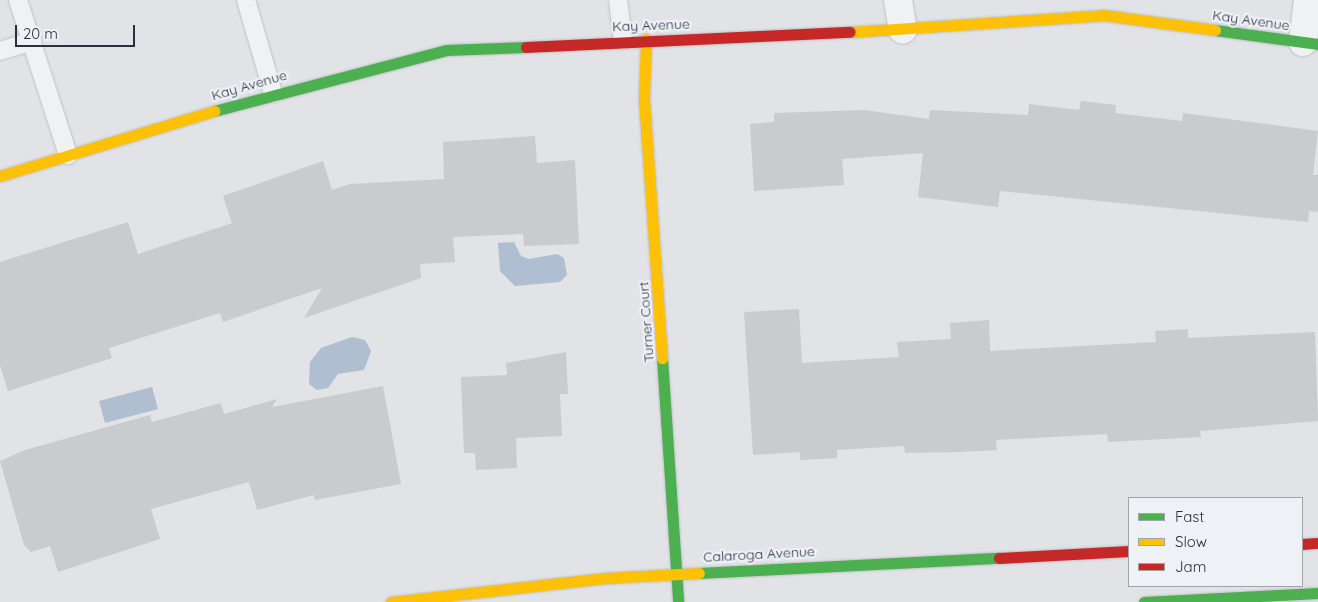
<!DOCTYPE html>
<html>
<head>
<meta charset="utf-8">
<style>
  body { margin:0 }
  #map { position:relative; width:1318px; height:602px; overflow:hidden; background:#e1e3e6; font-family:Quicksand,sans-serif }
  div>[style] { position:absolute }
  .water>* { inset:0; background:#afbed0 }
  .building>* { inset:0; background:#c9cbce }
  .roads { filter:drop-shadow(0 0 1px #bfc1c4) drop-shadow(0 0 1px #bfc1c4) }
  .lane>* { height:18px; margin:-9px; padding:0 9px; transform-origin:9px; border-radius:9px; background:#f0f1f2 }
  .street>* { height:28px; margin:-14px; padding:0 14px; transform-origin:14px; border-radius:14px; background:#f0f1f2 }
  .fast>* { height:11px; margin:-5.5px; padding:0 5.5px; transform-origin:5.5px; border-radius:5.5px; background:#4caf50 }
  .slow>* { height:11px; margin:-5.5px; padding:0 5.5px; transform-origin:5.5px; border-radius:5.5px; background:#ffc107 }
  .jam>* { height:11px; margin:-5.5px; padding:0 5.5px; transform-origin:5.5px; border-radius:5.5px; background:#c62828 }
  span { translate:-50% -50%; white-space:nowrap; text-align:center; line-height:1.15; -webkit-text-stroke:4.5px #eef1f5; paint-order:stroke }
  .street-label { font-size:14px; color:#282f3e }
  .legend { position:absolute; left:1128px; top:497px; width:175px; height:90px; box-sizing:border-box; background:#eef1f5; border:1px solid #9fa3ac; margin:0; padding:6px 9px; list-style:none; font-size:15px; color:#282f3e }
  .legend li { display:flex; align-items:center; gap:10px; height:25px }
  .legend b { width:25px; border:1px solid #9fa3ac }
  .scale { position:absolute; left:15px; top:25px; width:120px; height:22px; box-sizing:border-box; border:2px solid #282f3e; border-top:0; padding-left:6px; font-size:15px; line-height:18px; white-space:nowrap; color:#282f3e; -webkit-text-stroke:4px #eef1f5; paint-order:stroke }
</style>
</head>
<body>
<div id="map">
  <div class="water">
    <div style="clip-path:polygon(514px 242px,521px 256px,529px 259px,557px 254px,564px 258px,567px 275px,560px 282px,515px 286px,500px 271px,498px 243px)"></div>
    <div style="clip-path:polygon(352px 337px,365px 340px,371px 351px,364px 370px,338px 374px,328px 388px,317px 390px,309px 384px,310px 362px,321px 348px)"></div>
    <div style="clip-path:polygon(152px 387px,158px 409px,105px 423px,99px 401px)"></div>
  </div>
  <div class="building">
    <div style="clip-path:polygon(1081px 101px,1116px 105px,1115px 113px,1182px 121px,1183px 113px,1318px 131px,1313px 175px,1318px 175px,1318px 212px,1309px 211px,1308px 222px,1000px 191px,998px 207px,918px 197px,923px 153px,842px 159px,844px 185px,754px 191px,750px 124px,774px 122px,774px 113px,864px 110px,929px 119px,930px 110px,1028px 115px,1029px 104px,1079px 110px)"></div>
    <div style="clip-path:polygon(535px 136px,537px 163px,575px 160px,579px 244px,524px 246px,523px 234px,453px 237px,455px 262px,420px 264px,421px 278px,304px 318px,322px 288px,223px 322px,220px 313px,109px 348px,112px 358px,8px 391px,0 365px,0 262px,128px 222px,138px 254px,232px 223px,223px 196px,323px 161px,332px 190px,350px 184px,444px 179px,443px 142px)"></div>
    <div style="clip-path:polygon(799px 309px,802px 363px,899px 357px,897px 342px,951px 339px,950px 323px,989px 320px,990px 351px,1156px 342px,1155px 331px,1188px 329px,1188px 338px,1315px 332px,1318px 421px,1200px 431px,1201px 437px,1108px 442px,1107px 434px,996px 440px,997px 450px,959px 452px,905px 453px,904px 446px,837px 450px,837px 458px,800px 460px,800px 452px,753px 455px,744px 312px)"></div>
    <div style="clip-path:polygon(566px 352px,568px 394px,560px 394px,562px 436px,516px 438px,517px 468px,476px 470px,475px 453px,464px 453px,461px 377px,507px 375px,506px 363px)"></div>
    <div style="clip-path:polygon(383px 386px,401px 484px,315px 500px,314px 495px,257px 510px,249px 482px,151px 509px,160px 539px,58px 572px,50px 546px,31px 552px,24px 545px,0 461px,25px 450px,150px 415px,152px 422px,221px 403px,224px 414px,277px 399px,272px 407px)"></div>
  </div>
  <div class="roads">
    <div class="lane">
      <div style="left:18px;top:0;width:163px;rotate:72.1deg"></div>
      <div style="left:246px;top:0;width:97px;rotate:73.8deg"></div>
      <div style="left:618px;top:0;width:40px;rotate:82.9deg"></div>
      <div style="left:0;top:51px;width:34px;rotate:-17deg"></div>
    </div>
    <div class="street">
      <div style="left:898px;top:0;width:30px;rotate:81deg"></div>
      <div style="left:1303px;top:42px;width:42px;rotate:-83.2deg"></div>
    </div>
    <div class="fast">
      <div style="left:1215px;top:30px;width:104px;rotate:7.7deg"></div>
      <div style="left:214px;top:111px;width:240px;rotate:-14.7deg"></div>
      <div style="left:446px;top:50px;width:80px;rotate:-2.1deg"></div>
      <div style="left:662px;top:358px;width:245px;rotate:86.2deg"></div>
      <div style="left:699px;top:573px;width:300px;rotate:-2.9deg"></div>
      <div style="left:1144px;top:602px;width:174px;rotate:-3deg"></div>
    </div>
    <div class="slow">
      <div style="left:850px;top:32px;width:254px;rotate:-3.8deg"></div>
      <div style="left:1103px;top:15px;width:113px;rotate:7.6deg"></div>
      <div style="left:646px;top:39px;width:60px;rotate:91.9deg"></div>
      <div style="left:644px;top:99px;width:260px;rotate:86deg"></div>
      <div style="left:0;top:176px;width:224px;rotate:-16.9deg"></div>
      <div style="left:391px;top:602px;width:216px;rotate:-6.4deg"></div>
      <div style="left:606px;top:578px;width:93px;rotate:-3.1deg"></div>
    </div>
    <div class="jam">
      <div style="left:526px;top:47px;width:324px;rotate:-2.7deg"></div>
      <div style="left:1302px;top:544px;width:16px;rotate:-4deg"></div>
      <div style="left:999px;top:558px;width:130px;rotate:-3.1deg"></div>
    </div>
  </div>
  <div class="street-label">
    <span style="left:1251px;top:20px;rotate:8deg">Kay Avenue</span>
    <span style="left:651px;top:25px;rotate:-2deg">Kay Avenue</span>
    <span style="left:249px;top:85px;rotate:-16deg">Kay Avenue</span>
    <span style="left:646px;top:322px;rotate:-94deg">Turner Court</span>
    <span style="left:759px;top:554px;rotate:-3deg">Calaroga Avenue</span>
  </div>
  <ul class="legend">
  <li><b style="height:6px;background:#4caf50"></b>Fast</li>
  <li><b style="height:6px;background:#ffc107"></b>Slow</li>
  <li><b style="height:6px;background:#c62828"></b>Jam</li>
  </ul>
  <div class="scale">20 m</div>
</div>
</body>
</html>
